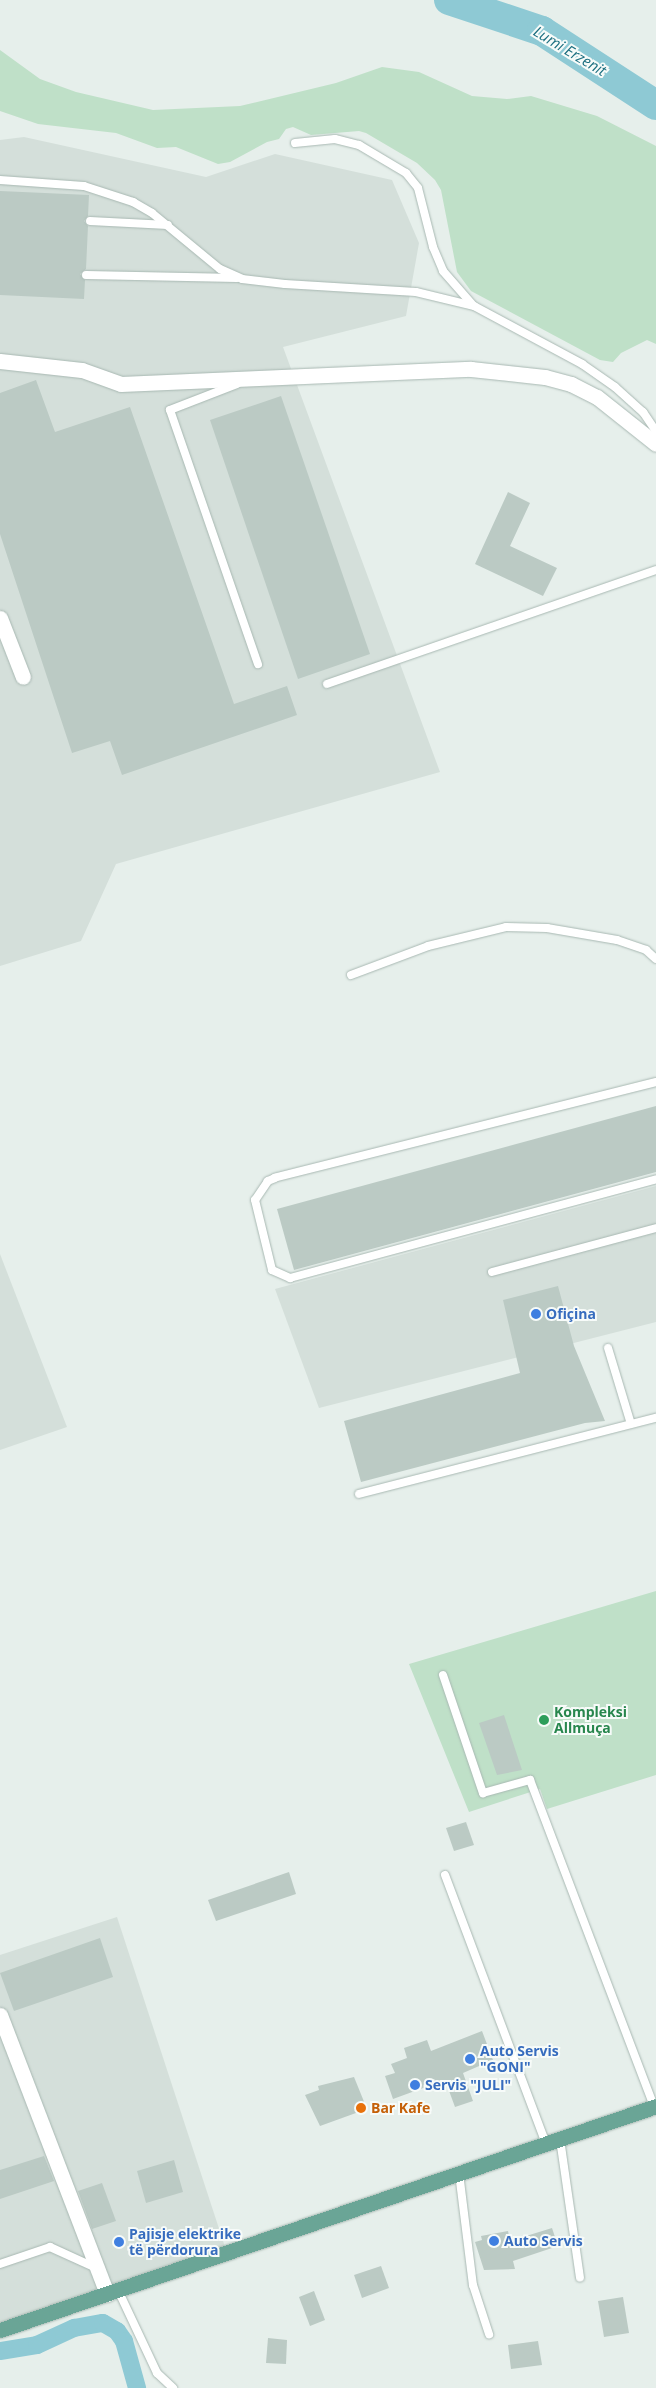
<!DOCTYPE html>
<html>
<head>
<meta charset="utf-8">
<style>
  body { margin:0 }
  #map { position:relative; width:656px; height:2388px; overflow:hidden; background:#e6efeb; font-family:"Open Sans",sans-serif }
  div>[style] { position:absolute }
  .built>* { inset:0; background:#d4dfda }
  .green>* { inset:0; background:#bfe0c8 }
  .canal>* { height:18px; margin:-9px; padding:0 9px; transform-origin:9px; border-radius:9px; background:#8ec9d4 }
  .river>* { height:30px; margin:-15px; padding:0 15px; transform-origin:15px; border-radius:15px; background:#8ec9d4 }
  .building>* { inset:0; background:#bbcac4 }
  .roads { filter:drop-shadow(0 0 1px #a8b8b2) drop-shadow(0 0 1px #a8b8b2) }
  .lane>* { height:8px; margin:-4px; padding:0 4px; transform-origin:4px; border-radius:4px; background:#fff }
  .street>* { height:15px; margin:-7.5px; padding:0 7.5px; transform-origin:7.5px; border-radius:7.5px; background:#fff }
  .primary>* { height:15px; margin:-7.5px; padding:0 7.5px; transform-origin:7.5px; border-radius:7.5px; background:#6aa596 }
  .dots>* { width:14px; height:14px; translate:-50% -50%; box-sizing:border-box; border:2px solid #f7fbf9; border-radius:50% }
  span { translate:-50% -50%; white-space:nowrap; text-align:center; line-height:1.15; -webkit-text-stroke:4px #f7fbf9; paint-order:stroke }
  .shop-label { font-size:14px; color:#366cbe; font-weight:700 }
  .left { translate:0 -50%; text-align:left }
  .leisure-label { font-size:14px; color:#27864d; font-weight:700 }
  .food-label { font-size:14px; color:#c56008; font-weight:700 }
  .water-label { font-size:15px; color:#1c6f80; font-style:italic }
</style>
</head>
<body>
<div id="map">
  <div class="built">
    <div style="clip-path:polygon(24px 137px,206px 177px,275px 154px,392px 180px,419px 243px,406px 316px,283px 347px,440px 772px,116px 864px,81px 941px,0 966px,0 140px)"></div>
    <div style="clip-path:polygon(656px 1186px,656px 1322px,319px 1408px,275px 1289px)"></div>
    <div style="clip-path:polygon(0 1254px,67px 1427px,0 1450px)"></div>
    <div style="clip-path:polygon(117px 1917px,227px 2253px,0 2330px,0 1955px)"></div>
  </div>
  <div class="green">
    <div style="clip-path:polygon(0 50px,40px 79px,76px 92px,153px 110px,240px 106px,336px 83px,382px 67px,419px 72px,472px 96px,507px 99px,531px 96px,597px 116px,656px 146px,656px 344px,647px 340px,621px 353px,613px 362px,600px 360px,471px 291px,457px 272px,441px 190px,435px 180px,417px 163px,366px 133px,359px 131px,311px 135px,293px 127px,286px 129px,279px 139px,267px 142px,230px 162px,218px 164px,176px 147px,157px 148px,116px 133px,38px 124px,0 111px)"></div>
    <div style="clip-path:polygon(656px 1591px,656px 1775px,547px 1809px,540px 1789px,469px 1812px,409px 1664px)"></div>
  </div>
  <div class="canal">
    <div style="left:0;top:2351px;width:37px;rotate:-9deg"></div>
    <div style="left:37px;top:2345px;width:41px;rotate:-24.7deg"></div>
    <div style="left:74px;top:2328px;width:29px;rotate:-10deg"></div>
    <div style="left:103px;top:2323px;width:16px;rotate:30deg"></div>
    <div style="left:117px;top:2331px;width:12px;rotate:55deg"></div>
    <div style="left:124px;top:2341px;width:49px;rotate:74.5deg"></div>
  </div>
  <div class="river">
    <div style="left:449px;top:0;width:98px;rotate:18.4deg"></div>
    <div style="left:542px;top:31px;width:136px;rotate:33deg"></div>
  </div>
  <div class="building">
    <div style="clip-path:polygon(0 191px,89px 195px,88px 216px,84px 221px,88px 226px,86px 269px,80px 274px,85px 280px,84px 299px,0 295px)"></div>
    <div style="clip-path:polygon(36px 380px,55px 432px,130px 407px,234px 704px,287px 686px,297px 715px,122px 775px,110px 741px,72px 753px,0 534px,0 393px)"></div>
    <div style="clip-path:polygon(281px 396px,370px 654px,298px 679px,210px 420px)"></div>
    <div style="clip-path:polygon(508px 492px,530px 503px,510px 546px,557px 568px,543px 596px,475px 564px)"></div>
    <div style="clip-path:polygon(656px 1106px,656px 1172px,294px 1270px,277px 1209px)"></div>
    <div style="clip-path:polygon(558px 1286px,574px 1346px,605px 1421px,585px 1423px,361px 1482px,344px 1421px,520px 1373px,503px 1300px)"></div>
    <div style="clip-path:polygon(504px 1715px,522px 1770px,497px 1775px,479px 1723px)"></div>
    <div style="clip-path:polygon(466px 1822px,474px 1845px,454px 1851px,446px 1828px)"></div>
    <div style="clip-path:polygon(289px 1872px,296px 1894px,216px 1921px,208px 1900px)"></div>
    <div style="clip-path:polygon(100px 1938px,113px 1977px,14px 2011px,0 1973px)"></div>
    <div style="clip-path:polygon(482px 2031px,493px 2060px,463px 2073px,473px 2101px,455px 2107px,445px 2080px,393px 2099px,385px 2076px,395px 2073px,391px 2064px,407px 2058px,404px 2048px,427px 2040px,431px 2051px)"></div>
    <div style="clip-path:polygon(354px 2077px,367px 2109px,320px 2126px,305px 2095px,319px 2090px,318px 2086px)"></div>
    <div style="clip-path:polygon(44px 2156px,54px 2181px,0 2199px,0 2170px)"></div>
    <div style="clip-path:polygon(174px 2160px,183px 2192px,146px 2203px,137px 2171px)"></div>
    <div style="clip-path:polygon(102px 2183px,116px 2221px,92px 2229px,78px 2191px)"></div>
    <div style="clip-path:polygon(552px 2228px,558px 2246px,513px 2261px,515px 2269px,484px 2270px,475px 2242px,482px 2240px,481px 2236px,508px 2231px,510px 2241px)"></div>
    <div style="clip-path:polygon(381px 2266px,389px 2288px,362px 2298px,354px 2275px)"></div>
    <div style="clip-path:polygon(314px 2291px,325px 2320px,310px 2326px,299px 2297px)"></div>
    <div style="clip-path:polygon(623px 2297px,629px 2333px,604px 2337px,598px 2301px)"></div>
    <div style="clip-path:polygon(268px 2338px,287px 2340px,286px 2364px,266px 2363px)"></div>
    <div style="clip-path:polygon(538px 2341px,542px 2365px,511px 2369px,508px 2345px)"></div>
  </div>
  <div class="roads">
    <div class="lane">
      <div style="left:295px;top:143px;width:40px;rotate:-5.7deg"></div>
      <div style="left:335px;top:139px;width:25px;rotate:14deg"></div>
      <div style="left:359px;top:145px;width:55px;rotate:30.8deg"></div>
      <div style="left:406px;top:173px;width:19px;rotate:51deg"></div>
      <div style="left:418px;top:188px;width:61px;rotate:75.7deg"></div>
      <div style="left:433px;top:247px;width:26px;rotate:67deg"></div>
      <div style="left:443px;top:271px;width:44px;rotate:48.7deg"></div>
      <div style="left:0;top:180px;width:84px;rotate:4.1deg"></div>
      <div style="left:84px;top:186px;width:52px;rotate:18.1deg"></div>
      <div style="left:133px;top:202px;width:22px;rotate:30deg"></div>
      <div style="left:152px;top:213px;width:88px;rotate:39.5deg"></div>
      <div style="left:220px;top:269px;width:24px;rotate:24deg"></div>
      <div style="left:242px;top:279px;width:43px;rotate:6.6deg"></div>
      <div style="left:285px;top:284px;width:131px;rotate:3.5deg"></div>
      <div style="left:416px;top:292px;width:60px;rotate:13.6deg"></div>
      <div style="left:474px;top:306px;width:123px;rotate:28.2deg"></div>
      <div style="left:582px;top:364px;width:40px;rotate:34.9deg"></div>
      <div style="left:615px;top:387px;width:38px;rotate:42deg"></div>
      <div style="left:643px;top:412px;width:23px;rotate:56deg"></div>
      <div style="left:90px;top:221px;width:78px;rotate:2.9deg"></div>
      <div style="left:86px;top:275px;width:151px;rotate:1.1deg"></div>
      <div style="left:237px;top:384px;width:72px;rotate:158.8deg"></div>
      <div style="left:170px;top:410px;width:269px;rotate:70.9deg"></div>
      <div style="left:327px;top:684px;width:348px;rotate:-19.1deg"></div>
      <div style="left:351px;top:975px;width:82px;rotate:-20.6deg"></div>
      <div style="left:428px;top:946px;width:80px;rotate:-13.7deg"></div>
      <div style="left:506px;top:927px;width:41px;rotate:1.4deg"></div>
      <div style="left:547px;top:928px;width:71px;rotate:9.7deg"></div>
      <div style="left:617px;top:940px;width:31px;rotate:19deg"></div>
      <div style="left:646px;top:950px;width:13px;rotate:42deg"></div>
      <div style="left:656px;top:1082px;width:393px;rotate:165.9deg"></div>
      <div style="left:275px;top:1178px;width:8px;rotate:157deg"></div>
      <div style="left:268px;top:1181px;width:23px;rotate:124deg"></div>
      <div style="left:255px;top:1200px;width:72px;rotate:76.3deg"></div>
      <div style="left:272px;top:1270px;width:20px;rotate:24deg"></div>
      <div style="left:290px;top:1278px;width:379px;rotate:-15.1deg"></div>
      <div style="left:492px;top:1272px;width:170px;rotate:-15deg"></div>
      <div style="left:608px;top:1348px;width:79px;rotate:73.2deg"></div>
      <div style="left:359px;top:1494px;width:307px;rotate:-14.4deg"></div>
      <div style="left:443px;top:1675px;width:125px;rotate:71.3deg"></div>
      <div style="left:483px;top:1793px;width:49px;rotate:-15.5deg"></div>
      <div style="left:530px;top:1780px;width:350px;rotate:69.2deg"></div>
      <div style="left:445px;top:1875px;width:287px;rotate:69.4deg"></div>
      <div style="left:560px;top:2139px;width:140px;rotate:81.8deg"></div>
      <div style="left:459px;top:2173px;width:113px;rotate:82.9deg"></div>
      <div style="left:473px;top:2285px;width:52px;rotate:71.9deg"></div>
      <div style="left:0;top:2264px;width:53px;rotate:-18.8deg"></div>
      <div style="left:50px;top:2247px;width:51px;rotate:24.5deg"></div>
      <div style="left:118px;top:2290px;width:92px;rotate:64.8deg"></div>
      <div style="left:157px;top:2373px;width:22px;rotate:43deg"></div>
    </div>
    <div class="street">
      <div style="left:0;top:361px;width:82px;rotate:6.3deg"></div>
      <div style="left:82px;top:370px;width:41px;rotate:19.7deg"></div>
      <div style="left:121px;top:384px;width:350px;rotate:-2.5deg"></div>
      <div style="left:471px;top:369px;width:74px;rotate:6.2deg"></div>
      <div style="left:545px;top:377px;width:27px;rotate:15deg"></div>
      <div style="left:571px;top:384px;width:29px;rotate:27deg"></div>
      <div style="left:597px;top:397px;width:75px;rotate:38.5deg"></div>
      <div style="left:0;top:618px;width:63px;rotate:68.7deg"></div>
      <div style="left:0;top:2015px;width:299px;rotate:69deg"></div>
    </div>
    <div class="primary">
      <div style="left:0;top:2330px;width:693px;rotate:-18.85deg"></div>
    </div>
  </div>
  <div class="dots">
    <div style="left:536px;top:1314px;background:#3f7fe0"></div>
    <div style="left:544px;top:1720px;background:#2e9e5b"></div>
    <div style="left:470px;top:2059px;background:#3f7fe0"></div>
    <div style="left:415px;top:2085px;background:#3f7fe0"></div>
    <div style="left:361px;top:2108px;background:#e8710a"></div>
    <div style="left:494px;top:2241px;background:#3f7fe0"></div>
    <div style="left:119px;top:2242px;background:#3f7fe0"></div>
  </div>
  <div class="shop-label">
    <span class="left" style="left:546px;top:1314px">Ofiçina</span>
    <span class="left" style="left:480px;top:2059px">Auto Servis<br>"GONI"</span>
    <span class="left" style="left:425px;top:2085px">Servis "JULI"</span>
    <span class="left" style="left:129px;top:2242px">Pajisje elektrike<br>të përdorura</span>
    <span class="left" style="left:504px;top:2241px">Auto Servis</span>
  </div>
  <div class="leisure-label">
    <span class="left" style="left:554px;top:1720px">Kompleksi<br>Allmuça</span>
  </div>
  <div class="food-label">
    <span class="left" style="left:371px;top:2108px">Bar Kafe</span>
  </div>
  <div class="water-label">
    <span style="left:570px;top:51px;rotate:31deg">Lumi Erzenit</span>
  </div>
</div>
</body>
</html>
